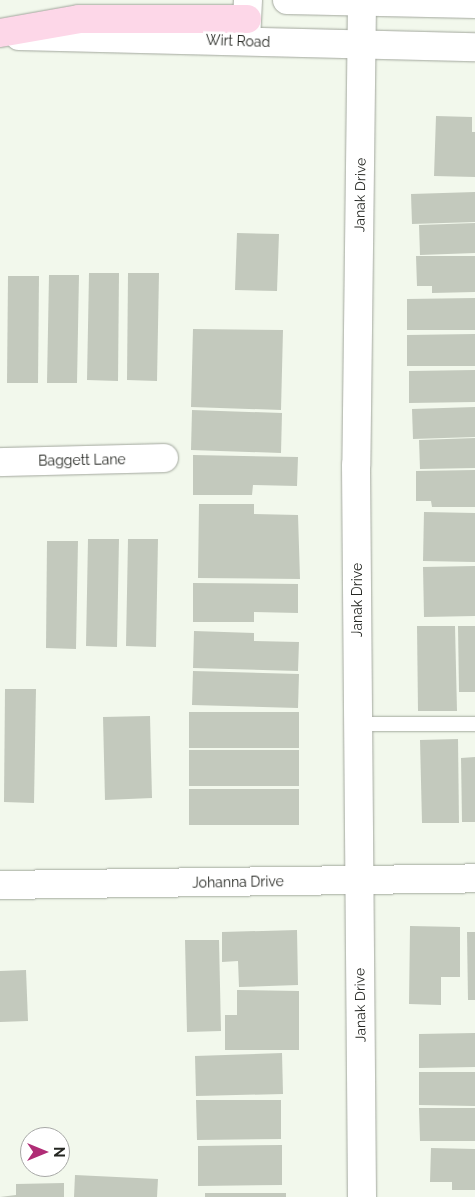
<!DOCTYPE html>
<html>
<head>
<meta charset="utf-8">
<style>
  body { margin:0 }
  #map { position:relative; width:475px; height:1197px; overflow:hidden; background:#f2f8ec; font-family:Raleway,sans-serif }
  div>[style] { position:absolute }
  .building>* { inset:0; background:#c3c9bd }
  .roads { filter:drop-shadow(0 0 1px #a2a79d) drop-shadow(0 0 1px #a2a79d) }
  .lane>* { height:14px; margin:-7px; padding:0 7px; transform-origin:7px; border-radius:7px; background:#fff }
  .street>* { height:28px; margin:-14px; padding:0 14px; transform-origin:14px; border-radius:14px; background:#fff }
  .secondary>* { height:28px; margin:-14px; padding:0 14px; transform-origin:14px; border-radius:14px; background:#fff }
  .primary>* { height:28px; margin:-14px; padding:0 14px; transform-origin:14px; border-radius:14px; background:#fdd7e8 }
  span { translate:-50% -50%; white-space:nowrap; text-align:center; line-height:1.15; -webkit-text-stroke:5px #fff; paint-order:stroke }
  .street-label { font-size:14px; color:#252722 }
  .north { position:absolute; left:20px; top:1127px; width:50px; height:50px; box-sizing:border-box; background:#fff; border:1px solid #a8a9a7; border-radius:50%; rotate:90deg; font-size:14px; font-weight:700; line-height:20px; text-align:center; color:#252722 }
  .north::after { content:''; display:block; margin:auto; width:18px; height:22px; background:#b02d76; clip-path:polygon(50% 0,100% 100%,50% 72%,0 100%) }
</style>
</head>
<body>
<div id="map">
  <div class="building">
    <div style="clip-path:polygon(436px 116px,472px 117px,472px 132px,475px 132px,475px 177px,434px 176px)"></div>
    <div style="clip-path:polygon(475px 192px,475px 222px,412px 224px,411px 194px)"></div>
    <div style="clip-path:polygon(475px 223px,475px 253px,420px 255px,419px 225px)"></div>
    <div style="clip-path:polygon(237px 233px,279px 234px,277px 291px,235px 290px)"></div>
    <div style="clip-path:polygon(416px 256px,475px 256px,475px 292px,432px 293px,432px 286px,417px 286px)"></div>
    <div style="clip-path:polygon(89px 273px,119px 273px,118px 381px,87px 380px)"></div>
    <div style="clip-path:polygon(128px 273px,159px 273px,157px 381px,127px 380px)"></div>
    <div style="clip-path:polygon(49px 275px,79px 275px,77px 383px,47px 383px)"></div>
    <div style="clip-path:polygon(8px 276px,39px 276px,38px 383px,7px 383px)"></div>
    <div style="clip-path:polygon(475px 298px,475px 330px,407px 330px,407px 299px)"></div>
    <div style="clip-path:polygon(193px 329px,283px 330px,281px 410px,191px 407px)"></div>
    <div style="clip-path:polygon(475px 334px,475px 366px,407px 366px,407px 335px)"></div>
    <div style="clip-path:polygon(475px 370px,475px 402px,409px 403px,409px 371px)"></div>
    <div style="clip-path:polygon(475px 407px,475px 437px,413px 439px,412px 409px)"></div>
    <div style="clip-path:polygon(192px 410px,282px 413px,281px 453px,191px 450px)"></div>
    <div style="clip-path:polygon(475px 438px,475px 468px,420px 469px,419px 440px)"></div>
    <div style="clip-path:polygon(193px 455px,298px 457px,297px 486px,253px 485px,252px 495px,193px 495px)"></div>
    <div style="clip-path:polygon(475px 470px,475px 507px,432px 507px,431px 501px,416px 501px,416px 471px)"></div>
    <div style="clip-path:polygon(199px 504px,254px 504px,254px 514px,298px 515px,300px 579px,198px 578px)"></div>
    <div style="clip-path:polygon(424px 512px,475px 513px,475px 562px,423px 561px)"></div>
    <div style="clip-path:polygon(88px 539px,119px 539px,117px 647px,86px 646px)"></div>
    <div style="clip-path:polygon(128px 539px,158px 539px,156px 647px,126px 646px)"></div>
    <div style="clip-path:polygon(47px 541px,78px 541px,76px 649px,46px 648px)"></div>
    <div style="clip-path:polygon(475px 566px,475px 616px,424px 617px,423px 567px)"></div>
    <div style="clip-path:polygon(193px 583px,298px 584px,298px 613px,254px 612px,254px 622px,193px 622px)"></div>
    <div style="clip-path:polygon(417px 626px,455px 626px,457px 711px,418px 711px)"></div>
    <div style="clip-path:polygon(458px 626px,475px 626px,475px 692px,459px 692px)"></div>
    <div style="clip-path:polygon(194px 631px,254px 633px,254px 641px,299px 642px,298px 671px,193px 668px)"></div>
    <div style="clip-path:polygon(193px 671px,299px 674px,298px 708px,192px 705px)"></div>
    <div style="clip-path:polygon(5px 689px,36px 689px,34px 803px,4px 802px)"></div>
    <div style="clip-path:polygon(189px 712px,299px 712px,299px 748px,189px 748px)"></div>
    <div style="clip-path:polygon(150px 716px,152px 798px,105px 800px,103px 717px)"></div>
    <div style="clip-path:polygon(458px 739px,459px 823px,422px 823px,420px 740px)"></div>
    <div style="clip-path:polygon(189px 750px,299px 750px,299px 786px,189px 786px)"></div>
    <div style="clip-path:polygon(475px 757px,475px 822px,462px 822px,461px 758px)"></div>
    <div style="clip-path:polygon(189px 789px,299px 789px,299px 825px,189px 825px)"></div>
    <div style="clip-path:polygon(410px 926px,460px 927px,460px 977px,441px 977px,441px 1005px,409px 1004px)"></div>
    <div style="clip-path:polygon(297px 930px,298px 985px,239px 987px,238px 961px,222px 962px,222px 932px)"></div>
    <div style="clip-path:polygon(467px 932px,475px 932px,475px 1000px,468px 1000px)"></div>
    <div style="clip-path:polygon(185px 940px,219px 940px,221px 1031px,187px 1032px)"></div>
    <div style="clip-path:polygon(26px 970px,28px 1021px,0 1022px,0 971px)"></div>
    <div style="clip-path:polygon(237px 990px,299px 991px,299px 1050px,225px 1050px,225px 1015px,237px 1015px)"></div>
    <div style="clip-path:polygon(475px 1033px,475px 1067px,419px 1068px,419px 1034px)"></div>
    <div style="clip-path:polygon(282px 1053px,283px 1094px,196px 1096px,195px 1056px)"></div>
    <div style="clip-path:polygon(419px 1072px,475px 1072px,475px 1106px,419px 1105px)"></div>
    <div style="clip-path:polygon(196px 1100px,281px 1100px,281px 1139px,197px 1140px)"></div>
    <div style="clip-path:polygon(419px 1108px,475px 1108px,475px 1141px,420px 1141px)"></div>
    <div style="clip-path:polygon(282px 1145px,282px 1185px,198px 1186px,198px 1146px)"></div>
    <div style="clip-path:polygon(431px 1148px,475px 1149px,475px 1190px,452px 1190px,452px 1182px,430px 1182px)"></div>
    <div style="clip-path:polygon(75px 1175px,158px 1179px,157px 1197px,74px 1197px)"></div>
    <div style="clip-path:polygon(64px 1183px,64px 1197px,0 1197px,16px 1195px,16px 1184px)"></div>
    <div style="clip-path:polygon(205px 1193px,286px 1193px,286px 1197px,205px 1197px)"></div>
  </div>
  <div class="roads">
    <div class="lane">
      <div style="left:358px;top:724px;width:117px"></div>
    </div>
    <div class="street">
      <div style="left:362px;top:3px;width:462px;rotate:90.7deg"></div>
      <div style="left:356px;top:465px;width:732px;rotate:89.53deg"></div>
      <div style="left:246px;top:41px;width:41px;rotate:-87.2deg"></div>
      <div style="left:0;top:462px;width:164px;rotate:-1.4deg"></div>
      <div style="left:0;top:885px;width:475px;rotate:-0.8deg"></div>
    </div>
    <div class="secondary">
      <div style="left:287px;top:0;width:188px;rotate:1.2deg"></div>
      <div style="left:19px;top:36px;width:456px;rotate:1.4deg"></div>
    </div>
    <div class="primary">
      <div style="left:0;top:33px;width:80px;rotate:-10deg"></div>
      <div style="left:79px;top:19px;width:168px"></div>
    </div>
  </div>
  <div class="street-label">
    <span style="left:238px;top:41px;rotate:2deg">Wirt Road</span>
    <span style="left:360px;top:195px;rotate:-89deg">Janak Drive</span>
    <span style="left:82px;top:460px;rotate:-1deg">Baggett Lane</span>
    <span style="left:357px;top:600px;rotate:-90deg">Janak Drive</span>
    <span style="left:238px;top:882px;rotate:-1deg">Johanna Drive</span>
    <span style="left:360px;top:1005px;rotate:-91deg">Janak Drive</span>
  </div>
  <div class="north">N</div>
</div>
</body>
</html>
